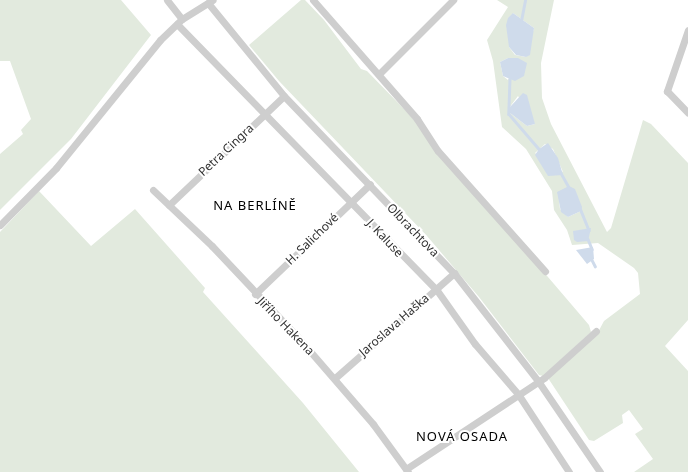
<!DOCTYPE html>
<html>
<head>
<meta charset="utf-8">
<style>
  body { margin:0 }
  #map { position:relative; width:688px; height:472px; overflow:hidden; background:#fff; font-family:"Noto Sans",sans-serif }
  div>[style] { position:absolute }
  .green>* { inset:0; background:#e2eade }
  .water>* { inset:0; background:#cfdbeb }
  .stream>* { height:2.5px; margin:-1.25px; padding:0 1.25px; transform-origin:1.25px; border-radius:1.25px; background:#cfdbeb }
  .street>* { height:7px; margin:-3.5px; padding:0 3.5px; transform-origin:3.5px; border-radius:3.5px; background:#cecece }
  span { translate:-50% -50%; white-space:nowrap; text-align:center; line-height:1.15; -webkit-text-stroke:4px #fff; paint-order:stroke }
  .street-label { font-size:12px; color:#313131 }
  .neighbourhood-label { font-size:13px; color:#000; letter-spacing:1px }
</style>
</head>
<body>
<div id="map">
  <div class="green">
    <div style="clip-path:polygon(0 0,121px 0,151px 35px,71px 139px,0 210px,0 154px,23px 134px,21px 130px,31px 119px,10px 61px,0 61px)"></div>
    <div style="clip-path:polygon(301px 0,305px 0,324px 20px,361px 69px,367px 71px,407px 112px,589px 325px,591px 332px,543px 376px,539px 375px,479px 297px,427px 236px,279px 81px,249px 45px)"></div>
    <div style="clip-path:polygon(evenodd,497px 0,554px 0,541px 63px,542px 98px,551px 124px,607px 232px,611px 228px,643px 120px,651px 124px,688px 163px,688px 320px,665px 346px,688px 371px,688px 472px,634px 472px,653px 459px,635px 434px,643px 429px,629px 410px,622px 415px,623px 423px,594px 441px,589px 440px,548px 378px,597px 334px,604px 321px,640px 294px,638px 273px,634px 268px,598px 243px,572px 245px,567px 230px,554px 210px,552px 191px,526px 149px,502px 127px,493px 61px,487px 40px,508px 7px,497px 0,513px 13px,534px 28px,526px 57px,515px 55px,509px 47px,513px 13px,497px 0,508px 58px,518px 58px,508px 80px,503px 76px,500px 62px,508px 58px,497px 0,518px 96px,535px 124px,527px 126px,510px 113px,509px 108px,518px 96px,497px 0,545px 144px,553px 149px,563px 172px,535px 153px,545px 144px,497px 0,559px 201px,581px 211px,568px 217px,560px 209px,559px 201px)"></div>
    <div style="clip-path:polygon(39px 191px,91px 246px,135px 209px,205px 288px,203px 292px,303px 403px,359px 472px,0 472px,0 232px)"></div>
  </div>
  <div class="water">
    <div style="clip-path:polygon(513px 13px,534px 28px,530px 55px,526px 57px,516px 55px,509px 47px,506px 25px,508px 18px)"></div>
    <div style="clip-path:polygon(508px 58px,518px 58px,527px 63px,524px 76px,515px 81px,503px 76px,500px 62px)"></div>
    <div style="clip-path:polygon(523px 93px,527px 95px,535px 124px,527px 126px,510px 113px,509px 108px)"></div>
    <div style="clip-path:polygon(548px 143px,558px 158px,563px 175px,548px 176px,535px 155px,539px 149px)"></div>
    <div style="clip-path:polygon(569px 186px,575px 189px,582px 207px,581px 211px,568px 217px,561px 212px,557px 192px)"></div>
    <div style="clip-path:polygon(591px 228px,588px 241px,577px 242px,574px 240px,573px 231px)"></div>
    <div style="clip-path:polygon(593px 247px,594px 259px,587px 264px,576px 250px)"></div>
  </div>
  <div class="stream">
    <div style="left:521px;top:21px;width:21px;rotate:-79deg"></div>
    <div style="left:510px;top:79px;width:35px;rotate:92deg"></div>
    <div style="left:509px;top:114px;width:48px;rotate:49.3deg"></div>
    <div style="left:561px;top:173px;width:18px;rotate:61deg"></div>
    <div style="left:580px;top:208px;width:24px;rotate:68deg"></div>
    <div style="left:588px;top:239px;width:11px;rotate:68deg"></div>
    <div style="left:592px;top:260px;width:7px;rotate:63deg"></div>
  </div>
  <div class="street">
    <div style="left:167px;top:0;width:24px;rotate:52deg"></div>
    <div style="left:313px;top:0;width:158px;rotate:48.8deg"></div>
    <div style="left:417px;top:119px;width:38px;rotate:57deg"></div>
    <div style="left:438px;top:151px;width:161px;rotate:48.3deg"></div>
    <div style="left:208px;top:3px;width:120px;rotate:50.7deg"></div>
    <div style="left:284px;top:96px;width:245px;rotate:46.2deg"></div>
    <div style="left:454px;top:273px;width:137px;rotate:52.1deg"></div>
    <div style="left:538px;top:381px;width:110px;rotate:55.7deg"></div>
    <div style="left:177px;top:24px;width:371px;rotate:45.7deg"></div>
    <div style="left:436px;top:289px;width:67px;rotate:54.7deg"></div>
    <div style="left:475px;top:344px;width:66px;rotate:49.3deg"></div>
    <div style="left:518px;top:394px;width:93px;rotate:56.8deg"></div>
    <div style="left:688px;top:30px;width:65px;rotate:109deg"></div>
    <div style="left:667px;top:91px;width:30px;rotate:46deg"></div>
    <div style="left:379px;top:74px;width:105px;rotate:-45deg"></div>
    <div style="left:153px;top:190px;width:81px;rotate:43.5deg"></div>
    <div style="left:212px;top:246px;width:122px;rotate:46.7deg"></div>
    <div style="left:296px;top:335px;width:118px;rotate:49.1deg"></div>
    <div style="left:373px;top:424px;width:59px;rotate:53.9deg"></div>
    <div style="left:169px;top:205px;width:158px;rotate:-43.5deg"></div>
    <div style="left:0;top:225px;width:80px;rotate:-45.5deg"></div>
    <div style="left:56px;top:168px;width:165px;rotate:-50.9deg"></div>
    <div style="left:160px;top:40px;width:30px;rotate:-44deg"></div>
    <div style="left:182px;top:19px;width:36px;rotate:-32deg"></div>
    <div style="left:255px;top:294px;width:159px;rotate:-43.7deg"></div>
    <div style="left:335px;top:378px;width:159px;rotate:-41.4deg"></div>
    <div style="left:406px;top:469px;width:165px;rotate:-33.4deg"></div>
    <div style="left:544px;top:378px;width:70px;rotate:-42.1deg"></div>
  </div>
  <div class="street-label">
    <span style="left:226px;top:150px;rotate:-43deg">Petra Cingra</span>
    <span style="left:413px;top:230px;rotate:46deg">Olbrachtova</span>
    <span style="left:385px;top:238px;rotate:47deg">J. Kaluse</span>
    <span style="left:312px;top:239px;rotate:-44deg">H. Salichové</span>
    <span style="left:394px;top:325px;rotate:-41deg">Jaroslava Haška</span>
    <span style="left:286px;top:326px;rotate:46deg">Jiřího Hakena</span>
  </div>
  <div class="neighbourhood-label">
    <span style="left:255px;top:205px">NA BERLÍNĚ</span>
    <span style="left:462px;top:436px">NOVÁ OSADA</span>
  </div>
</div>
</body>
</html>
